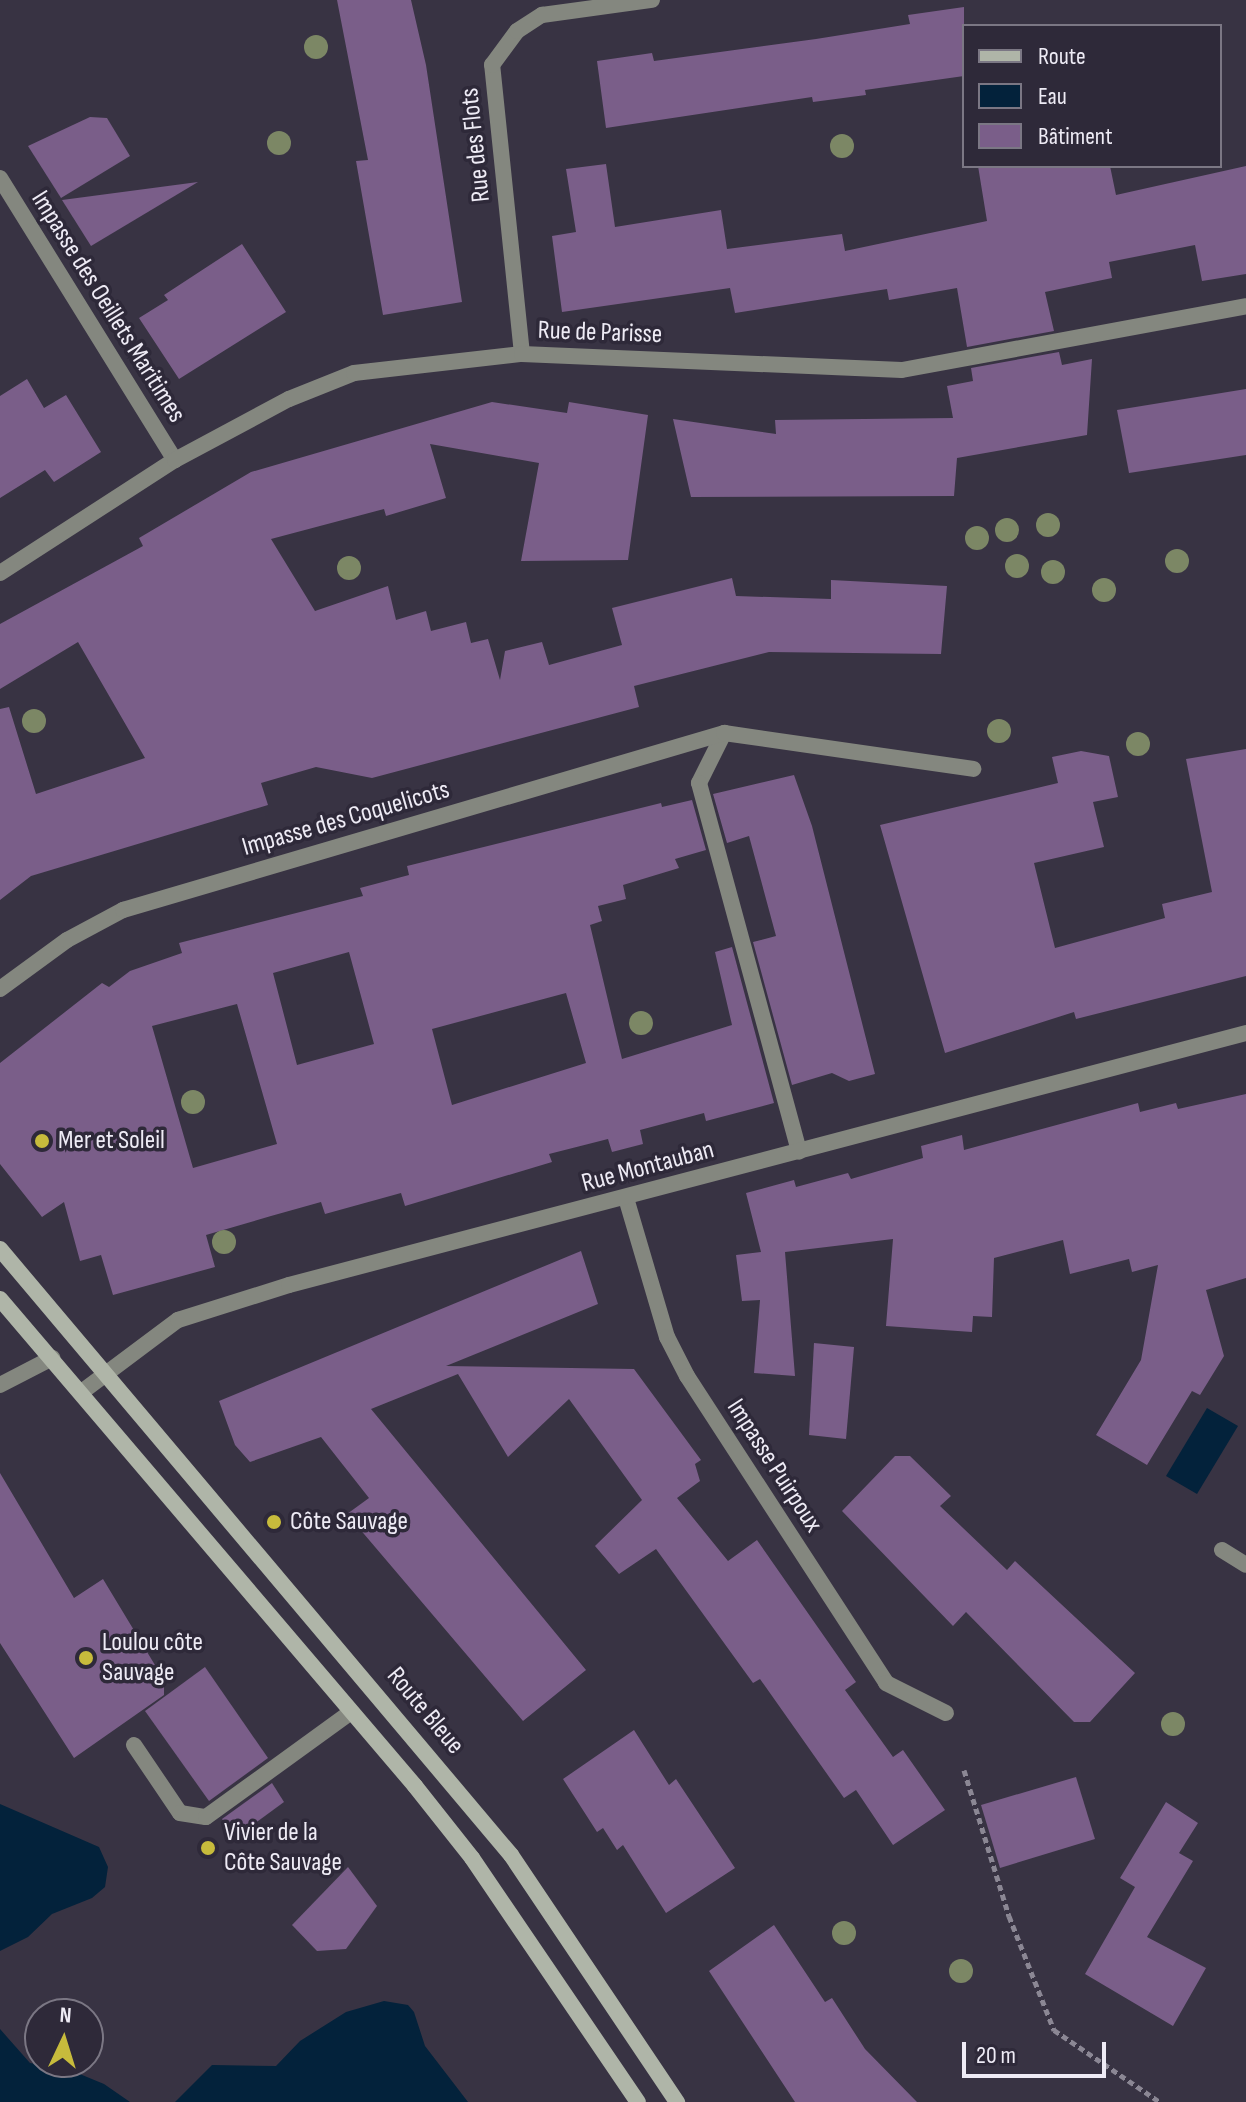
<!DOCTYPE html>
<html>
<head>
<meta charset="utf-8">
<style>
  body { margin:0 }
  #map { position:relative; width:1246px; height:2102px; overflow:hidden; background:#383343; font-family:"Sofia Sans Condensed",sans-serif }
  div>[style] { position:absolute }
  .water>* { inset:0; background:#03223b }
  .building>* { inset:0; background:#7a5e89 }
  .path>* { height:5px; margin-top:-2.5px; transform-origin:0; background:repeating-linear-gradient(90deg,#8b8794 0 6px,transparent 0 10px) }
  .lane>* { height:16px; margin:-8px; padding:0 8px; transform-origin:8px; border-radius:8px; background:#84877f }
  .street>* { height:16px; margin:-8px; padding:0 8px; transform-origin:8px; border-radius:8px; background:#84877f }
  .secondary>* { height:16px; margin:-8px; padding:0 8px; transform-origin:8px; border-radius:8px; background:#afb5a8 }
  .trees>* { width:24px; height:24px; margin:-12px; border-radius:50%; background:#7c8765 }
  .dots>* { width:22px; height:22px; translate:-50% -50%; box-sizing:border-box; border:4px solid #2e2939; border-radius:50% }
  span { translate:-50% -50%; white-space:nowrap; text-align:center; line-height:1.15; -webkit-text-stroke:7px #2e2939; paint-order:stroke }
  .street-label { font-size:26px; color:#eeebf5 }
  .poi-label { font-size:26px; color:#eeebf5 }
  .left { translate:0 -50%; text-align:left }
  .legend { position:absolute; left:962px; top:24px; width:260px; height:144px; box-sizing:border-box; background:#2e2939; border:2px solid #7b7784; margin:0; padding:10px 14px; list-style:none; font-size:24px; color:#eeebf5 }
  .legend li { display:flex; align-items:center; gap:16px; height:40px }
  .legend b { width:40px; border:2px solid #7b7784 }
  .north { position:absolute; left:24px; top:1998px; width:80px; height:80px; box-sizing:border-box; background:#2e2939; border:2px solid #7b7784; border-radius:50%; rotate:4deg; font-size:22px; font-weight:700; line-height:32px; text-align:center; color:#eeebf5 }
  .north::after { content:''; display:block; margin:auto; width:28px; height:36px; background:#c7bb3c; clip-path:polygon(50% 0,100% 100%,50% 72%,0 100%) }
  .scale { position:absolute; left:962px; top:2042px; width:144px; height:36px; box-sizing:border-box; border:4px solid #eeebf5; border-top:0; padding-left:10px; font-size:24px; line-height:28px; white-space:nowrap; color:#eeebf5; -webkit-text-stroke:6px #2e2939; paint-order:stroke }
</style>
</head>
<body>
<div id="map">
  <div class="water">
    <div style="clip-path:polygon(1207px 1408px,1238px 1426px,1197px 1494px,1166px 1476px)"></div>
    <div style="clip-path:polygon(0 1804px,99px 1847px,108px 1867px,105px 1887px,92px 1898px,52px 1914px,28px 1937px,0 1951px)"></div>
    <div style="clip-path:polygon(384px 2001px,408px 2005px,414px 2012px,425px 2046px,468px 2102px,175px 2102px,212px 2065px,276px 2066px,300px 2041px,346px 2012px)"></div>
    <div style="clip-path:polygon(0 2029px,30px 2063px,70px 2070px,104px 2084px,130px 2102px,0 2102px)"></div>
  </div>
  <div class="building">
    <div style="clip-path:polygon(337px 0,411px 0,426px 65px,462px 302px,383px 315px,356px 161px,368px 160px)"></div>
    <div style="clip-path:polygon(964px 7px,964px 76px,865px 90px,866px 95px,813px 102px,812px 97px,606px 128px,597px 61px,652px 53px,654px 61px,816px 39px,910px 24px,908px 15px)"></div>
    <div style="clip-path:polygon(90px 117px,107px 118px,130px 156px,61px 198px,28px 146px)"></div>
    <div style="clip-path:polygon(606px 164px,615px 227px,721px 210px,727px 249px,842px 234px,845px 251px,987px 221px,978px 166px,1110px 166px,1116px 195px,1246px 166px,1246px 274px,1202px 281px,1195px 245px,1109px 262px,1112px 278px,1045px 292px,1054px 331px,967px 347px,957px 288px,889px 300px,887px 289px,735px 313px,730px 288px,562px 312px,552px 236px,576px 232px,566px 169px)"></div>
    <div style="clip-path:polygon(198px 182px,91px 246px,62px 200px)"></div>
    <div style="clip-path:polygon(242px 244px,286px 312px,179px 379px,139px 318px,168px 300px,164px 295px)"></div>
    <div style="clip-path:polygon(1059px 352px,1062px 365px,1092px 359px,1087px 435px,957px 458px,954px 496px,691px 497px,673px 419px,776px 434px,775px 420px,953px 418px,947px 386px,973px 381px,971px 368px)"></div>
    <div style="clip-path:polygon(27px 379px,44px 408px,66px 395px,101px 452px,54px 482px,45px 470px,0 498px,0 396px)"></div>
    <div style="clip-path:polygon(1246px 389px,1246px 455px,1129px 473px,1117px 410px)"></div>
    <div style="clip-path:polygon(492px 402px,567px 413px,569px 402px,648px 415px,628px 560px,521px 561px,539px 463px,430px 444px,446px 498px,386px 516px,384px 509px,271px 539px,315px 611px,388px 586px,396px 620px,426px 611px,431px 631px,466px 622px,471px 643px,488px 639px,500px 680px,505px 651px,542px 642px,549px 665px,622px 645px,612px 608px,732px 578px,736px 596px,831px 599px,831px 580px,947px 586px,941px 654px,769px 652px,634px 686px,639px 707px,372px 778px,316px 767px,261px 783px,268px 805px,31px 876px,0 900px,0 709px,9px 707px,36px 794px,145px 758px,78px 642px,0 689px,0 624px,143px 546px,139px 538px,251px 472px)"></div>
    <div style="clip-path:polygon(1246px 749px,1246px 976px,1076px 1019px,1074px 1012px,945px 1053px,880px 825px,1058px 783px,1052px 757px,1081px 751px,1109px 756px,1118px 797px,1093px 802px,1104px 847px,1034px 863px,1055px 948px,1165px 918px,1162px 904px,1212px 892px,1186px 759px)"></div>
    <div style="clip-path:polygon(794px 775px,812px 826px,875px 1074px,849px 1081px,832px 1073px,792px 1085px,753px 942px,776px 936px,749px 836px,727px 843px,713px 794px)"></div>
    <div style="clip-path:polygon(evenodd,692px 800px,706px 850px,675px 859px,679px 868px,623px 885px,626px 899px,598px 906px,602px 921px,590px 925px,622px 1059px,732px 1025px,715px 952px,732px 947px,774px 1103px,706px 1121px,704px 1113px,640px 1130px,643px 1144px,612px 1152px,608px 1139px,549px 1154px,552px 1162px,405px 1206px,401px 1193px,325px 1214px,321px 1202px,271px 1216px,206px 1235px,215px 1267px,113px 1295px,101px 1255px,80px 1261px,64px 1202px,42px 1217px,0 1164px,0 1063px,102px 983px,109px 987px,130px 971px,182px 953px,179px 943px,363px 896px,360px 888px,409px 875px,407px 866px,661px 803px,662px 807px,692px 800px,349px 952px,374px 1044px,297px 1065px,273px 973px,349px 952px,692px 800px,566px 993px,586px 1063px,452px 1105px,432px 1029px,566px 993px,692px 800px,237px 1004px,277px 1144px,193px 1168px,152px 1026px,237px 1004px)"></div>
    <div style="clip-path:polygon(1246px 1094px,1246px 1278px,1206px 1290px,1224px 1356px,1200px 1395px,1192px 1391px,1147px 1465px,1096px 1435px,1141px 1360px,1158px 1265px,1132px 1272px,1129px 1259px,1070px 1274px,1063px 1240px,994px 1258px,992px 1317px,973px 1316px,972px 1332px,886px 1326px,893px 1239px,785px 1252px,795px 1376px,754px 1373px,760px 1300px,742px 1301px,736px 1255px,761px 1252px,746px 1193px,794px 1180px,796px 1187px,848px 1173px,851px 1179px,923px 1158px,921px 1146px,962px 1135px,964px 1150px,1138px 1103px,1140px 1112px,1176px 1103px,1178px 1109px)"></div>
    <div style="clip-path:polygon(581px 1251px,598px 1304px,446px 1366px,634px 1369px,701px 1460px,695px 1464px,700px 1481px,677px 1498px,728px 1561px,757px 1540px,856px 1682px,845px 1690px,893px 1757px,903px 1750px,945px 1810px,893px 1845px,856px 1790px,844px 1798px,760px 1679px,753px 1683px,656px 1549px,619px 1574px,595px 1546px,642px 1500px,569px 1399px,508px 1457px,458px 1374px,371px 1409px,586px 1670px,523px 1721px,347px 1514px,369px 1498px,321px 1437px,250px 1462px,235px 1445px,219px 1401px)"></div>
    <div style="clip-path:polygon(814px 1343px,854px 1347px,846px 1439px,809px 1435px)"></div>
    <div style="clip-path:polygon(895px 1456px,910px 1456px,951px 1496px,940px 1506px,1007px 1570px,1015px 1561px,1135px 1673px,1090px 1722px,1074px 1722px,966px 1612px,953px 1626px,842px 1511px)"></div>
    <div style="clip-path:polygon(0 1473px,74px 1598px,103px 1579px,164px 1680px,164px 1695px,74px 1758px,0 1643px)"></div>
    <div style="clip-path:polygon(205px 1667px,268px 1758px,209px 1801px,145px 1711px)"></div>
    <div style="clip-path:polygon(634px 1730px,669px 1785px,676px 1779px,735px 1868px,666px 1913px,623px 1845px,617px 1850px,603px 1828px,597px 1832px,563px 1779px)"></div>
    <div style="clip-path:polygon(1076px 1777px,1095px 1839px,1000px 1868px,981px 1805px)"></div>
    <div style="clip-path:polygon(272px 1783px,284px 1802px,235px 1838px,222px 1819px)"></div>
    <div style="clip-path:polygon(1166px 1802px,1198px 1823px,1179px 1853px,1193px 1861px,1147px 1937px,1206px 1968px,1173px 2026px,1085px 1974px,1135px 1887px,1120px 1878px)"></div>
    <div style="clip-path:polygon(348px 1867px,377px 1906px,346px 1949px,317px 1951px,292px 1925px)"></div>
    <div style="clip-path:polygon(774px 1925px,825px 2002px,832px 1998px,865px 2049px,917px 2102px,795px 2102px,709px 1971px)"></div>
  </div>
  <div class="path">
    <div style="left:964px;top:1770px;width:153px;rotate:72.9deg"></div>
    <div style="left:1009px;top:1916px;width:123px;rotate:68.5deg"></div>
    <div style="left:1054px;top:2030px;width:128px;rotate:34.2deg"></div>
  </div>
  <div class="lane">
    <div style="left:0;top:1385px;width:59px;rotate:-27.4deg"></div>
    <div style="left:1222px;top:1550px;width:28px;rotate:32deg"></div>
    <div style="left:134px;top:1745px;width:82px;rotate:55.9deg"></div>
    <div style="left:180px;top:1813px;width:26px;rotate:9deg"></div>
    <div style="left:206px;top:1817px;width:179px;rotate:-35.9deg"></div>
  </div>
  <div class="street">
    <div style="left:0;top:178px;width:332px;rotate:58.2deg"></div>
    <div style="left:522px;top:354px;width:291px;rotate:-95.9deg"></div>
    <div style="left:492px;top:65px;width:42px;rotate:-53.7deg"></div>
    <div style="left:517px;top:31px;width:30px;rotate:-33deg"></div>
    <div style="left:542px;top:15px;width:111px;rotate:-7.8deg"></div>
    <div style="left:0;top:573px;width:208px;rotate:-32.9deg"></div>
    <div style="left:175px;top:460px;width:129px;rotate:-28.2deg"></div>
    <div style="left:289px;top:399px;width:70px;rotate:-21.8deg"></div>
    <div style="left:354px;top:373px;width:169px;rotate:-6.5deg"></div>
    <div style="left:522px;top:354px;width:380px;rotate:2.4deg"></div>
    <div style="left:902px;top:370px;width:350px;rotate:-10.5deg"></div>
    <div style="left:724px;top:733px;width:56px;rotate:116.6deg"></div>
    <div style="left:699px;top:783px;width:382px;rotate:74.8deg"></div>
    <div style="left:0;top:989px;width:83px;rotate:-36.2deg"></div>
    <div style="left:67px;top:940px;width:64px;rotate:-28.2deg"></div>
    <div style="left:123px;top:910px;width:627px;rotate:-16.41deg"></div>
    <div style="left:724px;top:733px;width:252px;rotate:8.2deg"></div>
    <div style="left:626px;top:1198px;width:145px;rotate:73.6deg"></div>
    <div style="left:667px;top:1337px;width:44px;rotate:62.9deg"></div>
    <div style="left:687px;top:1376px;width:366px;rotate:57deg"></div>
    <div style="left:886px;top:1683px;width:67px;rotate:26.6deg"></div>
    <div style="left:83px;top:1391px;width:119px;rotate:-36.8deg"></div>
    <div style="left:178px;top:1320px;width:116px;rotate:-17.5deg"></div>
    <div style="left:289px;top:1285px;width:990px;rotate:-14.75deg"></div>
  </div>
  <div class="secondary">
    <div style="left:0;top:1249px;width:793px;rotate:49.86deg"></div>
    <div style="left:511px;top:1855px;width:298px;rotate:56.1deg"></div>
    <div style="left:0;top:1299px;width:640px;rotate:49.56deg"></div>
    <div style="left:415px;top:1786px;width:92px;rotate:51.6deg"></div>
    <div style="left:472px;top:1858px;width:295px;rotate:55.8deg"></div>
  </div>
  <div class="trees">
    <div style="left:316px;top:47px"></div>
    <div style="left:279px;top:143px"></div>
    <div style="left:842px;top:146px"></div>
    <div style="left:1048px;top:525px"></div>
    <div style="left:1007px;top:530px"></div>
    <div style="left:977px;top:538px"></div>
    <div style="left:1177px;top:561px"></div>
    <div style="left:1017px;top:566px"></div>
    <div style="left:349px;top:568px"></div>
    <div style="left:1053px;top:572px"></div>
    <div style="left:1104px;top:590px"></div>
    <div style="left:34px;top:721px"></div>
    <div style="left:999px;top:731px"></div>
    <div style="left:1138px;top:744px"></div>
    <div style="left:641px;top:1023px"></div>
    <div style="left:193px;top:1102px"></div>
    <div style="left:224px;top:1242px"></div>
    <div style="left:1173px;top:1724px"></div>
    <div style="left:844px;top:1933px"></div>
    <div style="left:961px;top:1971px"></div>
  </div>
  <div class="dots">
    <div style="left:42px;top:1141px;background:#c7bb3c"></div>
    <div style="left:274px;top:1522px;background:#c7bb3c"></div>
    <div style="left:86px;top:1658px;background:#c7bb3c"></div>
    <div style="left:208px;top:1848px;background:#c7bb3c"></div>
  </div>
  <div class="street-label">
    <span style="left:476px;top:145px;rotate:-96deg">Rue des Flots</span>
    <span style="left:108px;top:307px;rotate:58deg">Impasse des Oeillets Maritimes</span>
    <span style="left:600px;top:333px;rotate:2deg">Rue de Parisse</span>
    <span style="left:346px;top:819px;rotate:-16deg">Impasse des Coquelicots</span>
    <span style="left:648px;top:1167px;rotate:-15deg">Rue Montauban</span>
    <span style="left:774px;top:1466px;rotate:57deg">Impasse Puirpoux</span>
    <span style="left:425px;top:1711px;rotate:50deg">Route Bleue</span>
  </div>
  <div class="poi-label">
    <span class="left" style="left:58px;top:1141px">Mer et Soleil</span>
    <span class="left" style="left:290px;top:1522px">Côte Sauvage</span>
    <span class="left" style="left:102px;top:1658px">Loulou côte<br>Sauvage</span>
    <span class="left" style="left:224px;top:1848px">Vivier de la<br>Côte Sauvage</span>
  </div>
  <ul class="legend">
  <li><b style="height:10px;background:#afb5a8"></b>Route</li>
  <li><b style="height:22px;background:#03223b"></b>Eau</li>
  <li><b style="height:22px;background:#7a5e89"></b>Bâtiment</li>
  </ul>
  <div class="north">N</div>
  <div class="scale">20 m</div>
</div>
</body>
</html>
